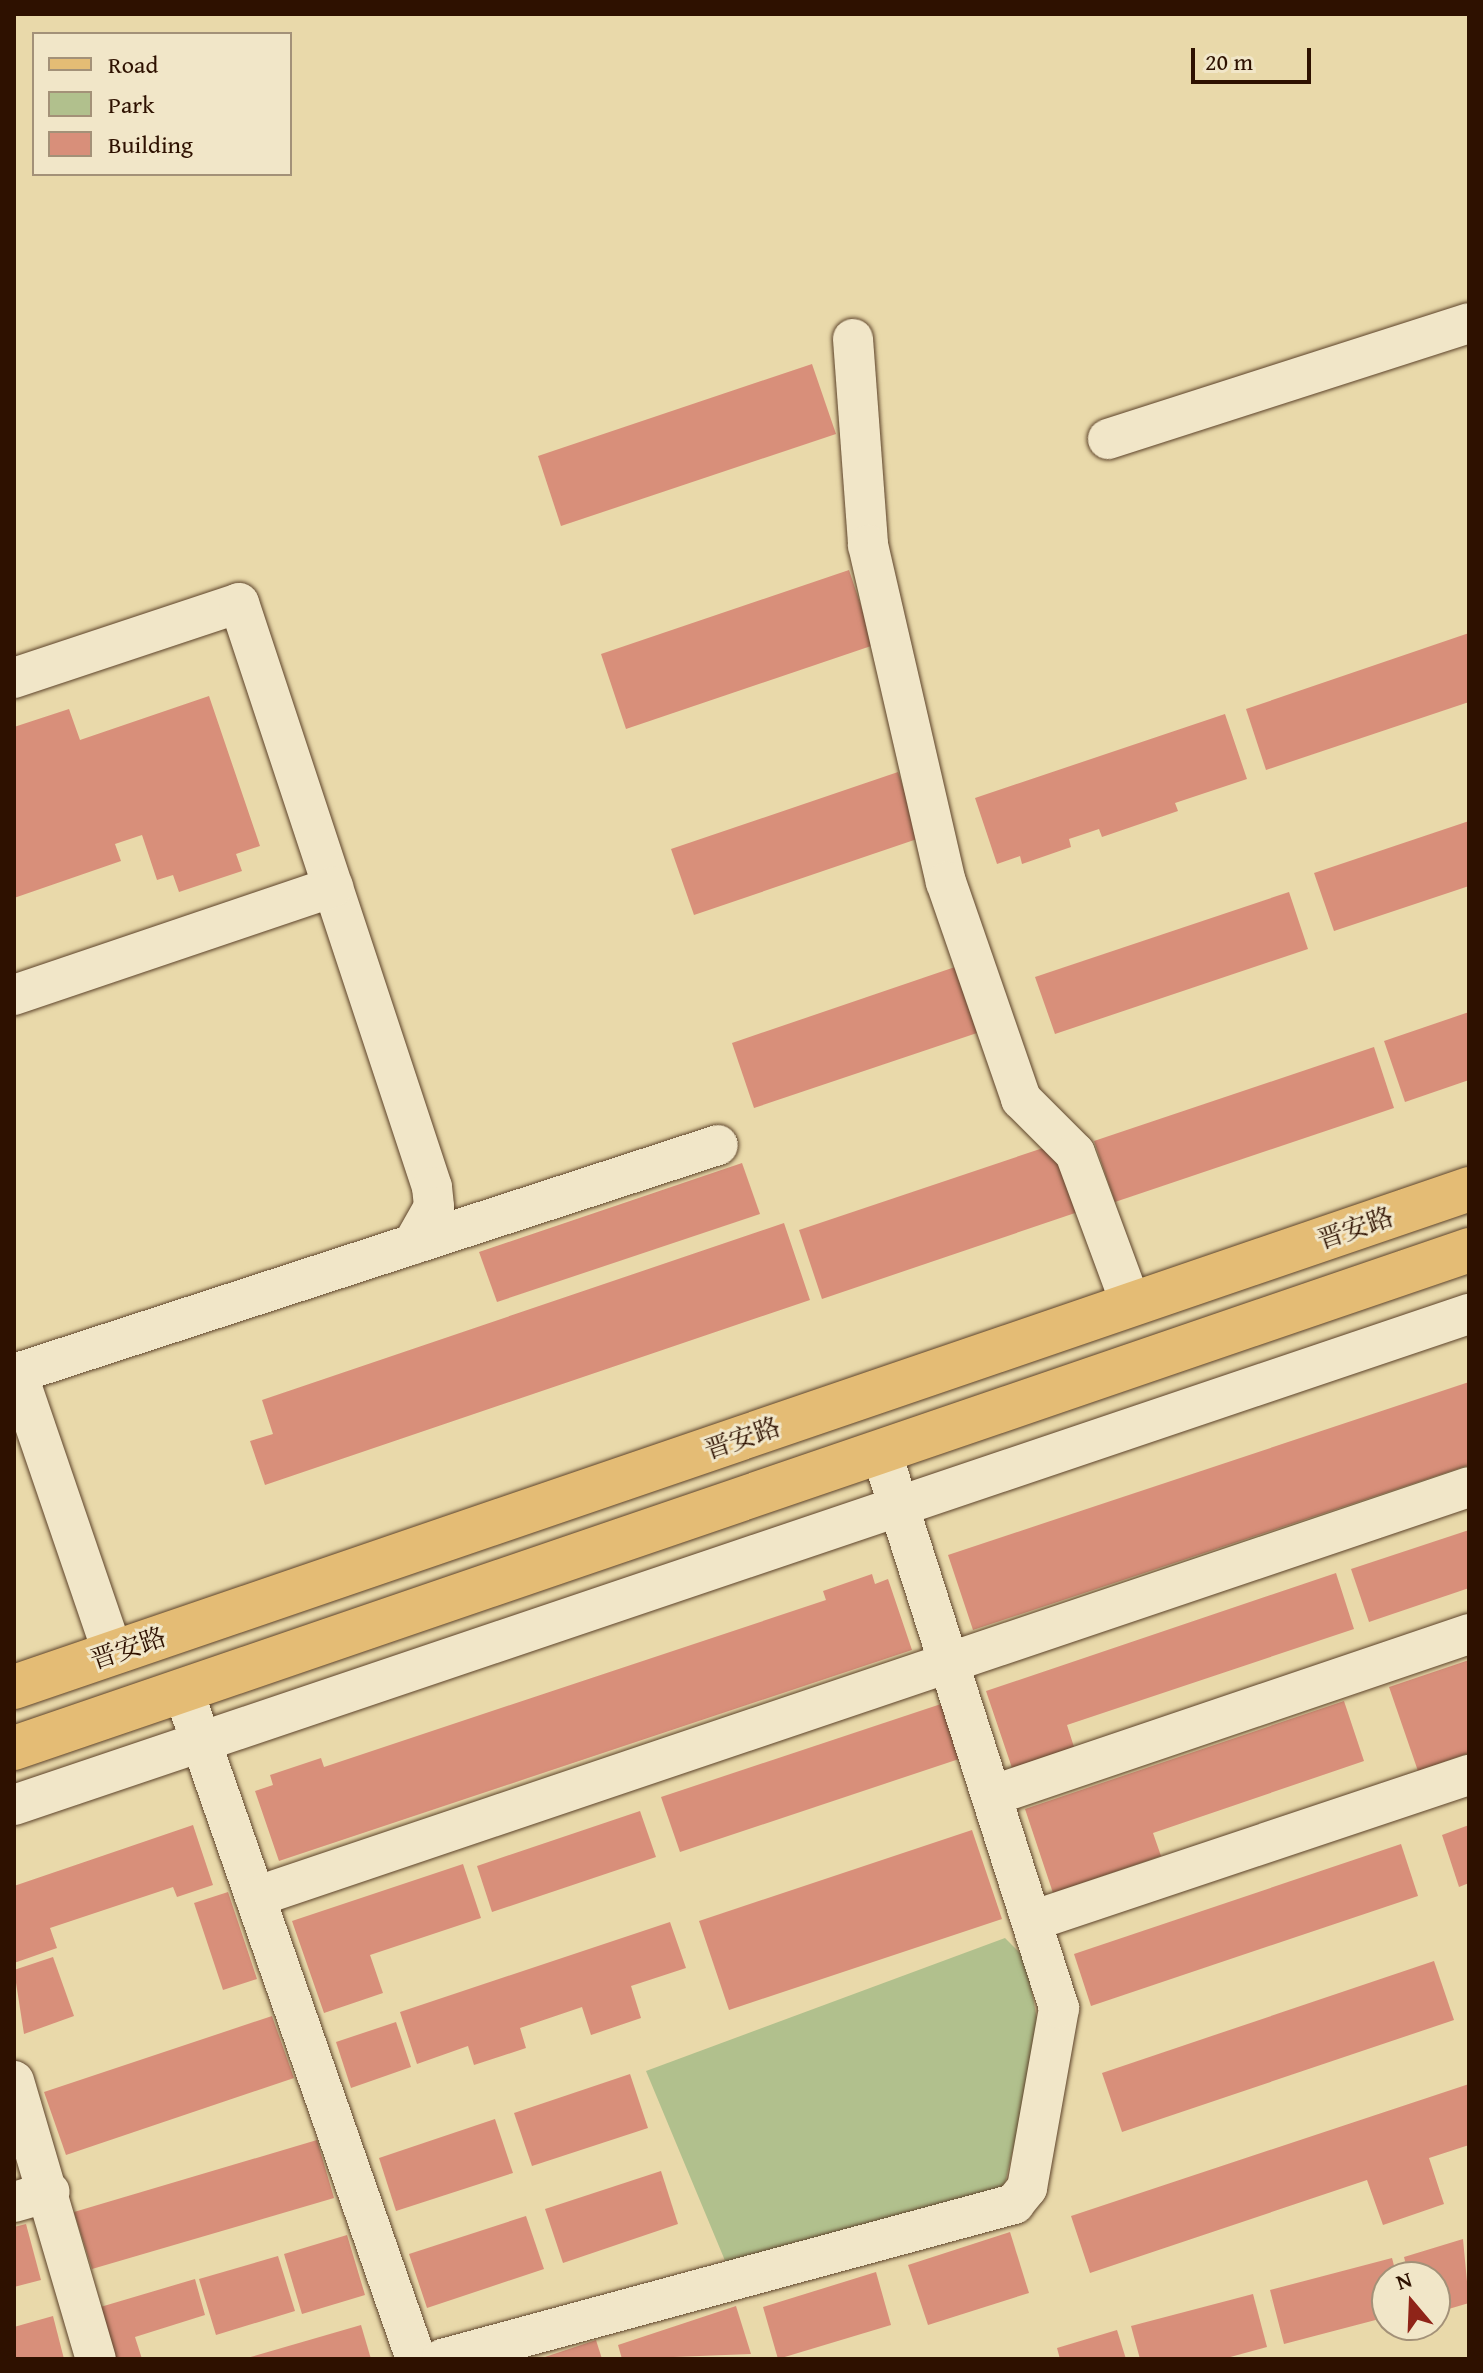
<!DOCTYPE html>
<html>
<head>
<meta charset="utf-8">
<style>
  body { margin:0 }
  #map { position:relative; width:1483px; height:2373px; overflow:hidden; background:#e9d9aa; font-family:"Gentium Book Plus","Noto Serif SC",serif }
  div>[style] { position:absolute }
  .green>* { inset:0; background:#b1c08d }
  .building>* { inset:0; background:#d88f7a }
  .roads { filter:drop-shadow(0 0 2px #5d432a) drop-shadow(0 0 2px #5d432a) }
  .minor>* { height:40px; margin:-20px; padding:0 20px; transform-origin:20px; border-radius:20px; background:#f1e6c8 }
  .major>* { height:44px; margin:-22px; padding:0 22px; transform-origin:22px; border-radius:22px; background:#e4bc75 }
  span { translate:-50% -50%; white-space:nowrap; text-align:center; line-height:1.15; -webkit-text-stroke:6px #f1e6c8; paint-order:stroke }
  .street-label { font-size:26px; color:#2e1100 }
  .frame { position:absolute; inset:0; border:16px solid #2e1100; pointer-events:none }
  .legend { position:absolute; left:32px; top:32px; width:260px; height:144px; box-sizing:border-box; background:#f1e6c8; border:2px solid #a39178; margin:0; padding:10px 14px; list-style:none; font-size:24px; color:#2e1100 }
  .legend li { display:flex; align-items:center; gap:16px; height:40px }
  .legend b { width:40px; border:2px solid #a39178 }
  .north { position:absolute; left:1371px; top:2261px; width:80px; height:80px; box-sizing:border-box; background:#f1e6c8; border:2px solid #a39178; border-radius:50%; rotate:341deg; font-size:22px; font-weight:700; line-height:32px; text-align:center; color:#2e1100 }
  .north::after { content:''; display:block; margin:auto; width:28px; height:36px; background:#8f2418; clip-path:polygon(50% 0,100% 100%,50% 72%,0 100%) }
  .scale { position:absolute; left:1191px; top:48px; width:120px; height:36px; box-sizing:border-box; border:4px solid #2e1100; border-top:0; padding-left:10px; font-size:24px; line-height:28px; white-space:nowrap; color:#2e1100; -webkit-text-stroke:6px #f1e6c8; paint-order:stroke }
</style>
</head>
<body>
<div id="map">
  <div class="green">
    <div style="clip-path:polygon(1005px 1938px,1026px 1959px,1040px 2036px,1005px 2183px,994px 2193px,726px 2263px,646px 2071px)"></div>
  </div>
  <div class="building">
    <div style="clip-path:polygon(812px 364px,836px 434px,561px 526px,538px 456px)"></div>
    <div style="clip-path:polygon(849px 570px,874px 645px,626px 729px,601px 654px)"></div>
    <div style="clip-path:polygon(1469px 633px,1469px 702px,1266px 770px,1246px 709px)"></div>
    <div style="clip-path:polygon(209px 696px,260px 846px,236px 854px,242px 871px,179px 892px,173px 875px,157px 880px,142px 835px,115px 844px,121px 861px,14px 898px,14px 727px,69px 709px,80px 740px)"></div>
    <div style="clip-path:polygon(1225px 714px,1247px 779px,1175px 803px,1178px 811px,1102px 837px,1099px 829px,1069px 839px,1071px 847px,1022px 864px,1020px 856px,997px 864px,975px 798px)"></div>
    <div style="clip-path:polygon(898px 772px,920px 838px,694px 915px,671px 849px)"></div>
    <div style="clip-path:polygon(1469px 821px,1469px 886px,1334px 931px,1314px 873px)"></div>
    <div style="clip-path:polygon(1289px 892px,1308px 949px,1055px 1034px,1035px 977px)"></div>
    <div style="clip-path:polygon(955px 967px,977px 1033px,754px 1108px,732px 1043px)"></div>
    <div style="clip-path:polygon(1469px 1012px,1469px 1080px,1405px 1102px,1384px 1041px)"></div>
    <div style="clip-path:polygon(1374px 1047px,1394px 1108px,1115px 1202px,1094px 1141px)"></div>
    <div style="clip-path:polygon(1055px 1144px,1078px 1212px,822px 1299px,799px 1230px)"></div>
    <div style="clip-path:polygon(742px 1163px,760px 1214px,497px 1302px,479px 1252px)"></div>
    <div style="clip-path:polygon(784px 1223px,810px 1300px,265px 1485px,250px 1441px,273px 1434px,262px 1400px)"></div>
    <div style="clip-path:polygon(1469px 1382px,1469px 1465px,973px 1630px,948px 1555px)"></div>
    <div style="clip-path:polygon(1469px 1530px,1469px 1588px,1369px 1622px,1351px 1569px)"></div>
    <div style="clip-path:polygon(1336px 1573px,1354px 1629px,1067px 1725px,1074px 1747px,1012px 1768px,986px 1691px)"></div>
    <div style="clip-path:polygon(872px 1574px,875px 1584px,888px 1579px,912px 1650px,279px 1861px,255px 1791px,273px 1785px,270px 1775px,321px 1758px,324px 1767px,826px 1600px,823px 1591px)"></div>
    <div style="clip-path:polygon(1469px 1660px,1469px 1753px,1418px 1771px,1389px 1687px)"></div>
    <div style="clip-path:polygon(1344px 1701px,1364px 1761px,1153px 1833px,1161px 1856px,1053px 1893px,1025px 1809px)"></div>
    <div style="clip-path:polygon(941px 1704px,959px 1759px,680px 1852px,661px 1797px)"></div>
    <div style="clip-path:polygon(640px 1811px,656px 1857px,492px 1912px,477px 1866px)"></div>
    <div style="clip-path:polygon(193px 1825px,213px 1885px,177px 1897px,173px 1887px,50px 1928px,57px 1948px,14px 1963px,14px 1886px)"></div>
    <div style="clip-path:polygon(1469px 1825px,1469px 1883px,1459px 1887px,1442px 1835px)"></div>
    <div style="clip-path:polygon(972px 1830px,1002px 1919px,729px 2010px,699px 1921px)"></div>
    <div style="clip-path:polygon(1401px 1844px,1418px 1896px,1091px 2006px,1074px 1954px)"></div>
    <div style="clip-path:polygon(463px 1864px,481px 1918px,370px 1955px,383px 1993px,324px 2013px,292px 1921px)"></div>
    <div style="clip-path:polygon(228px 1892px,257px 1979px,223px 1990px,194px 1903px)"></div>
    <div style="clip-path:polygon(670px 1922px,686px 1968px,631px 1986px,641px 2018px,591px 2035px,582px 2007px,520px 2028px,526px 2048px,474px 2065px,468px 2046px,417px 2064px,400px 2012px)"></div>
    <div style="clip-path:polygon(53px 1957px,74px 2016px,24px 2034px,14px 1970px)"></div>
    <div style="clip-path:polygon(1434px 1961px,1454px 2020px,1122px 2132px,1102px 2073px)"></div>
    <div style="clip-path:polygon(272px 2016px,294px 2078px,66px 2155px,44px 2092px)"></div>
    <div style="clip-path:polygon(396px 2022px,411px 2067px,351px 2088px,336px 2042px)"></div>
    <div style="clip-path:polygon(630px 2074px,648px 2128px,532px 2166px,514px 2113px)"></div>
    <div style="clip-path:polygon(1469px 2084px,1469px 2145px,1429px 2158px,1444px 2204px,1383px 2225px,1367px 2180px,1090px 2273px,1071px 2216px)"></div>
    <div style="clip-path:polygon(495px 2119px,513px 2173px,396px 2211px,379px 2158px)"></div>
    <div style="clip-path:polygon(317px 2140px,334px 2198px,92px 2269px,74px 2212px)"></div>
    <div style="clip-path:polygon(661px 2171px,678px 2224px,563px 2263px,545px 2209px)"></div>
    <div style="clip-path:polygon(526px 2216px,544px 2269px,427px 2308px,409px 2254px)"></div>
    <div style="clip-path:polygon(26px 2224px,41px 2280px,14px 2287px,14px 2227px)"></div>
    <div style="clip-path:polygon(1010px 2232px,1029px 2293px,928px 2325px,908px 2265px)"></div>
    <div style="clip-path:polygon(347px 2235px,365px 2295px,302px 2314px,284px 2254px)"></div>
    <div style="clip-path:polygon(1463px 2239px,1469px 2303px,1435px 2313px,1435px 2277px,1409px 2277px,1404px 2257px)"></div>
    <div style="clip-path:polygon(278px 2256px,295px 2311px,216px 2335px,199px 2279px)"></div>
    <div style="clip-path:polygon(1392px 2258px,1397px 2277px,1387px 2277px,1387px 2317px,1284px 2344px,1270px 2290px)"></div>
    <div style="clip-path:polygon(876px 2272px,891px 2325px,778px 2359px,763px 2307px)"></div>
    <div style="clip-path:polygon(195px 2279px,205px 2315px,135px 2337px,142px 2359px,112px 2359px,97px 2308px)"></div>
    <div style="clip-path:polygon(1253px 2294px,1267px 2347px,1223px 2359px,1140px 2359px,1131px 2326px)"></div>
    <div style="clip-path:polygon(736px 2306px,751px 2354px,622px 2359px,618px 2345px)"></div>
    <div style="clip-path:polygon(53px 2316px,64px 2359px,14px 2359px,14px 2327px)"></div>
    <div style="clip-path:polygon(361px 2325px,371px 2359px,247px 2359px,247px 2358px)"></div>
    <div style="clip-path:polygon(1117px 2330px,1126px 2359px,1060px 2359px,1057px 2348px)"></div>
    <div style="clip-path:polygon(596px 2340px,602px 2359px,542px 2359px,542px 2358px)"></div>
  </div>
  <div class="roads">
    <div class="minor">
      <div style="left:853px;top:339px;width:207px;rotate:85.8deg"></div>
      <div style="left:868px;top:545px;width:346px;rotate:77deg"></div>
      <div style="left:946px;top:882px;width:230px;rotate:70.9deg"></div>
      <div style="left:1021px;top:1099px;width:76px;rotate:45deg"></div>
      <div style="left:1075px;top:1153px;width:161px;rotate:69.7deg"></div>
      <div style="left:1108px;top:439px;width:379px;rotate:-17.8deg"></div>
      <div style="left:14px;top:678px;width:237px;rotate:-18.4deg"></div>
      <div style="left:239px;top:603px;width:615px;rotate:71.71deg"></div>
      <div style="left:432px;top:1187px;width:20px;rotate:84deg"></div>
      <div style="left:434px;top:1207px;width:43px;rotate:119.6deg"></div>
      <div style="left:14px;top:995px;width:337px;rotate:-18.7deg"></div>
      <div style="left:17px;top:1373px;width:296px;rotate:71.1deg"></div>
      <div style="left:14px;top:1374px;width:740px;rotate:-18.02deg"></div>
      <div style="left:183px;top:1690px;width:708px;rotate:70.8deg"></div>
      <div style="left:994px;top:1795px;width:502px;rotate:-18.72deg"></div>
      <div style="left:14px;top:1805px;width:1536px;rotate:-18.65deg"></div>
      <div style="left:255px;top:1897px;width:1281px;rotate:-18.66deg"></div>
      <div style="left:1035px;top:1920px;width:458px;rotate:-18.5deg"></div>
      <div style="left:14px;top:2081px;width:290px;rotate:73.6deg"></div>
      <div style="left:14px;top:2202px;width:37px;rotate:-16deg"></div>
      <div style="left:442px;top:2359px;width:593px;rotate:-15.16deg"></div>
      <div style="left:1014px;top:2204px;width:21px;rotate:-51deg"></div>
      <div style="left:1027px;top:2188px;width:183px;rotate:-79.9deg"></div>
      <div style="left:1059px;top:2008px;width:585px;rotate:-107.72deg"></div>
    </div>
    <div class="major">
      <div style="left:14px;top:1687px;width:1538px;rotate:-18.89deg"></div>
      <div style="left:14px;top:1748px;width:1538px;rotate:-18.89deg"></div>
    </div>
  </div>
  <div class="street-label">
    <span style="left:1355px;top:1228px;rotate:-19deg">晋安路</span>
    <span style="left:742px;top:1438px;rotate:-19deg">晋安路</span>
    <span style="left:128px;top:1648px;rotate:-19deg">晋安路</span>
  </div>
  <div class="frame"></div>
  <ul class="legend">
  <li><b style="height:10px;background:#e4bc75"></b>Road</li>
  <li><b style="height:22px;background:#b1c08d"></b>Park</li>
  <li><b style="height:22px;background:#d88f7a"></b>Building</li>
  </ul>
  <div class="north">N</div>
  <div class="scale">20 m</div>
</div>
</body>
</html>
